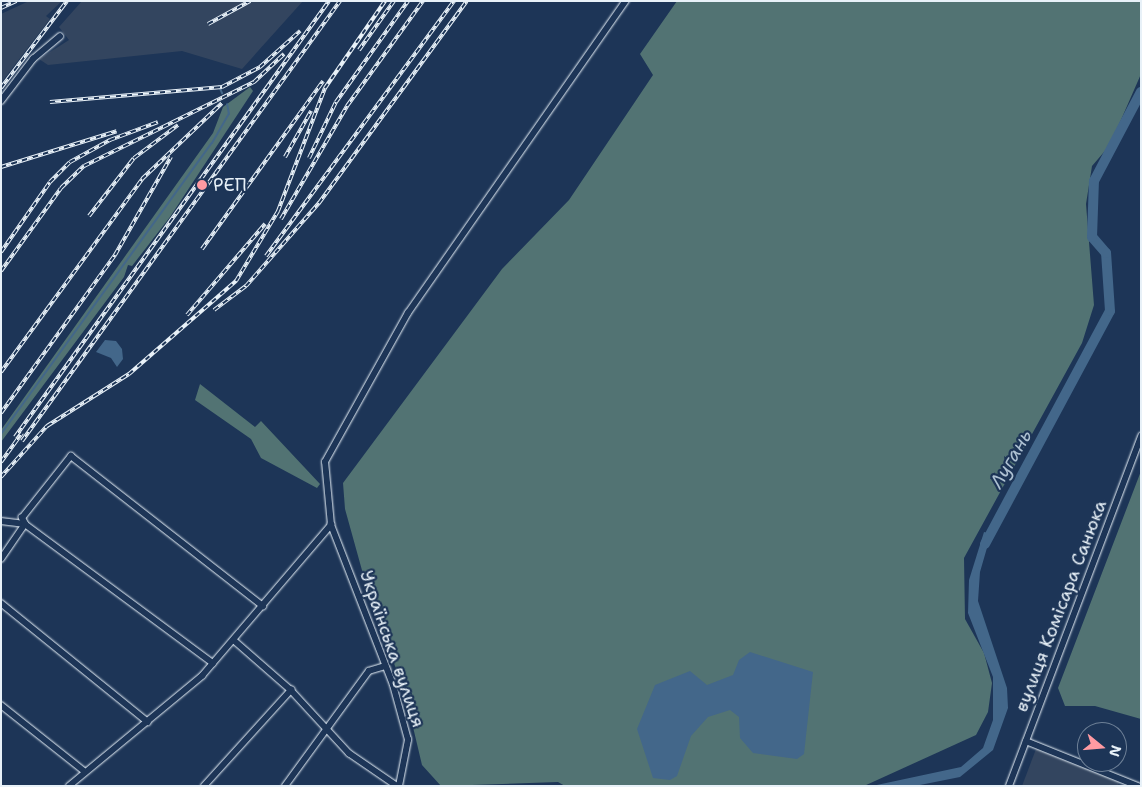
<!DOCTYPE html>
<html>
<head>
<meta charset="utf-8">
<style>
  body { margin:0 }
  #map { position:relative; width:1142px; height:787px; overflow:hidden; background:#1d3557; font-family:"Shantell Sans",sans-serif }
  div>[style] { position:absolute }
  .built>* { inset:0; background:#33455f }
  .green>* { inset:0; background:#527373 }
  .water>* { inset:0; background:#43678a }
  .stream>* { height:2px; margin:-1px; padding:0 1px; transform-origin:1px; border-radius:1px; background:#43678a }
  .river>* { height:10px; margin:-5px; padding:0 5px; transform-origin:5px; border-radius:5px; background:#43678a }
  .roads { filter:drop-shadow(0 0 1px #e8f1f8) drop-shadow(0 0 1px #e8f1f8) }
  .minor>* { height:5.5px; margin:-2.75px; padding:0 2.75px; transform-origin:2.75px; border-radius:2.75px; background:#1d3557 }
  .rail>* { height:4px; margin-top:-2px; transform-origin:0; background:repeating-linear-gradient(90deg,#1d3557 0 5.5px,#e8f1f8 0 11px); box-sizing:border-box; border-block:1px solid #e8f1f8 }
  .dots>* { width:14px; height:14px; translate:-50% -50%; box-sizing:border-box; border:2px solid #1d3557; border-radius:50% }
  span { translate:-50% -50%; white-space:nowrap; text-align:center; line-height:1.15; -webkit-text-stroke:4.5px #1d3557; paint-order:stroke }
  .poi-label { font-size:18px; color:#e8f1f8 }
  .left { translate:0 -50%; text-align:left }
  .street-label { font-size:18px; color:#e8f1f8 }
  .water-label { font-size:19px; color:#aec1d2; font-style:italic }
  .frame { position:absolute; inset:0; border:2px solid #e8f1f8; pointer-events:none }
  .north { position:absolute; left:1077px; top:722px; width:50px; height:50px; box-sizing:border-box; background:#1d3557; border:1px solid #6e8097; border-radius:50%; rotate:107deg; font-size:14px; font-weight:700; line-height:20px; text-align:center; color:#e8f1f8 }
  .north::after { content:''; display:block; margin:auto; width:18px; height:22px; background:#ff9aa2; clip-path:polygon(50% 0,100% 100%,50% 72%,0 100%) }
</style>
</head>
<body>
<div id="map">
  <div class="built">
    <div style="clip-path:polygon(29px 1px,62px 1px,46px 16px,50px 19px,1px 83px,1px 14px)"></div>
    <div style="clip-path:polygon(82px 1px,303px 1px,242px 69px,182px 51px,48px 65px,39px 59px,69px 40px,59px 27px)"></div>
    <div style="clip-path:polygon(1036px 749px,1119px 782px,1118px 786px,1022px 786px)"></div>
  </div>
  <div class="green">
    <div style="clip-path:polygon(677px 1px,1141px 1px,1141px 74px,1110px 145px,1092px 166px,1086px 204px,1094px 305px,1082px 343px,964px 558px,965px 619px,984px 653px,992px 683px,988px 712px,976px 735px,864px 786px,565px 786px,558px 782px,441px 786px,422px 765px,404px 689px,373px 610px,345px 509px,343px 483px,502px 269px,569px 200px,653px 75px,640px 54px)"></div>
    <div style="clip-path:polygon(250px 87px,253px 91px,170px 217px,132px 266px,128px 265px,124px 277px,1px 442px,1px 430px,213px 133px,223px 107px)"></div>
    <div style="clip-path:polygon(200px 384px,255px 427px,261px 421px,320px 484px,317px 488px,261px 458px,251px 439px,195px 400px)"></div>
    <div style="clip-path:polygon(1141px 471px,1141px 719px,1095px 706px,1065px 706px,1058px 688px)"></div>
  </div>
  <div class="water">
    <div style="clip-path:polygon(105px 340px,116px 341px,122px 349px,123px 359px,117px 367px,111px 358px,96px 352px)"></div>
    <div style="clip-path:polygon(984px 532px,991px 534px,980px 572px,978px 601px,1007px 688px,1008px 708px,993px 750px,960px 777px,915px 786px,872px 786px,961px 767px,983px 748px,993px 720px,993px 677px,968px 613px,969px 580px)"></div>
    <div style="clip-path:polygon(750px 652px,813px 672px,804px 754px,797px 759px,753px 753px,740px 738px,739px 717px,730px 710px,708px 717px,691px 736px,677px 776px,670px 780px,653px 778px,637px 729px,655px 685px,690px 671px,707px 685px,733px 675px,739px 660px)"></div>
  </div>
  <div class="stream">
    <div style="left:219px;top:86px;width:8px;rotate:67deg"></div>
    <div style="left:1px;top:434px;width:359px;rotate:-54.1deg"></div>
    <div style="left:212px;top:143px;width:34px;rotate:-60deg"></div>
    <div style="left:229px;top:114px;width:10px;rotate:-101deg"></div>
  </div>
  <div class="river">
    <div style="left:985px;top:544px;width:264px;rotate:-61.8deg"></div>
    <div style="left:1110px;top:311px;width:58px;rotate:-93.9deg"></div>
    <div style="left:1106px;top:253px;width:21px;rotate:-131deg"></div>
    <div style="left:1092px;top:237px;width:56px;rotate:-88deg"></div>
    <div style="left:1094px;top:181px;width:101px;rotate:-62.2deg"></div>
  </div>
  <div class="roads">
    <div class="minor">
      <div style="left:1px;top:101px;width:53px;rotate:-52.7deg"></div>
      <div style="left:33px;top:59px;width:35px;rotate:-40deg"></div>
      <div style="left:1px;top:521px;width:24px;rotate:7deg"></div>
      <div style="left:25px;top:524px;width:234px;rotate:36.5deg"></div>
      <div style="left:1px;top:559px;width:42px;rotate:-55.6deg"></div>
      <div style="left:25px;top:524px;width:7px;rotate:-117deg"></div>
      <div style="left:22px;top:518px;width:79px;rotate:-51.7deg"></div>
      <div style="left:71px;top:456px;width:244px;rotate:38deg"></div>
      <div style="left:1px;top:603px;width:189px;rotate:39deg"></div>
      <div style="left:235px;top:641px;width:74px;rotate:41.2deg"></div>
      <div style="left:291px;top:690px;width:86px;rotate:47.4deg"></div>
      <div style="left:349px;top:753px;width:58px;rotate:34.5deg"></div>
      <div style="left:1px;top:705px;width:105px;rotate:38.4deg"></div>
      <div style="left:1026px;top:741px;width:121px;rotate:21.9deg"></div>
      <div style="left:69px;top:786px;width:173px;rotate:-39.6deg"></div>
      <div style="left:202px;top:676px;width:199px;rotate:-49.5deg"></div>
      <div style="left:204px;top:786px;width:130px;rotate:-47.8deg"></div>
      <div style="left:285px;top:786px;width:142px;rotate:-53.9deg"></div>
      <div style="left:369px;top:671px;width:17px;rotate:-17deg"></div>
      <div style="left:399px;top:786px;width:47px;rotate:-78.9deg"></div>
      <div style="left:408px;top:740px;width:57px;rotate:-105.3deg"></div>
      <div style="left:393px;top:685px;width:172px;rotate:-111.2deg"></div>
      <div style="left:331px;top:525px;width:63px;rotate:-95.4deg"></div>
      <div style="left:325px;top:462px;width:171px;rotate:-60.9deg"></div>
      <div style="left:408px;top:313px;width:381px;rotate:-55.1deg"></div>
      <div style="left:1009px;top:786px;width:374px;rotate:-69.3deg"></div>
    </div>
  </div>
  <div class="rail">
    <div style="left:1px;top:8px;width:17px;rotate:-25deg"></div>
    <div style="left:208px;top:24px;width:48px;rotate:-28.7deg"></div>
    <div style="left:359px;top:50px;width:60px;rotate:-54.5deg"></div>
    <div style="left:1px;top:88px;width:109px;rotate:-52.8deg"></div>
    <div style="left:50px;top:102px;width:173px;rotate:-5deg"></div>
    <div style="left:222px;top:87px;width:43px;rotate:-27.8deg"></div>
    <div style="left:260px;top:67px;width:54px;rotate:-42deg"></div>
    <div style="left:285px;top:157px;width:53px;rotate:-60.5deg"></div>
    <div style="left:309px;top:158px;width:62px;rotate:-64.3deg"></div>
    <div style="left:336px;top:102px;width:124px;rotate:-54.5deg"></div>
    <div style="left:1px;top:167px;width:121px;rotate:-17.2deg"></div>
    <div style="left:89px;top:216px;width:73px;rotate:-52.2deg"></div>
    <div style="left:134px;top:158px;width:55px;rotate:-36.9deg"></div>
    <div style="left:281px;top:219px;width:131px;rotate:-59.7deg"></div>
    <div style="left:347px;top:106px;width:130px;rotate:-54.1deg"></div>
    <div style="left:202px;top:249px;width:207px;rotate:-54.2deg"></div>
    <div style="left:1px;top:252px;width:85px;rotate:-55deg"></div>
    <div style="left:50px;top:182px;width:28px;rotate:-45deg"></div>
    <div style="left:70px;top:162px;width:46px;rotate:-28.8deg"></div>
    <div style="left:110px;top:140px;width:51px;rotate:-20.6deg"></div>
    <div style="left:266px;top:256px;width:317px;rotate:-53.6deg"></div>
    <div style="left:1px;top:271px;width:102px;rotate:-54.1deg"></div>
    <div style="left:61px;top:188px;width:32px;rotate:-44deg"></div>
    <div style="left:84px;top:166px;width:190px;rotate:-26.3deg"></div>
    <div style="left:254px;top:82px;width:41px;rotate:-43deg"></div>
    <div style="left:214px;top:310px;width:40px;rotate:-37deg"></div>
    <div style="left:246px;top:286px;width:111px;rotate:-48.7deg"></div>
    <div style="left:319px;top:203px;width:250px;rotate:-53.8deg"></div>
    <div style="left:187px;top:315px;width:120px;rotate:-49.4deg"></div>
    <div style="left:1px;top:372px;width:239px;rotate:-53.8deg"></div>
    <div style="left:142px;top:179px;width:110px;rotate:-43.5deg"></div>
    <div style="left:1px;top:413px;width:195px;rotate:-54.2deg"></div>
    <div style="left:115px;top:255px;width:113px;rotate:-60.3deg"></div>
    <div style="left:15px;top:437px;width:537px;rotate:-54.24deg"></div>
    <div style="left:22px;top:441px;width:543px;rotate:-54.14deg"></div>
    <div style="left:1px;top:462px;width:36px;rotate:-54deg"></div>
    <div style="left:1px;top:477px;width:69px;rotate:-48deg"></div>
    <div style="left:47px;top:426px;width:97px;rotate:-32.4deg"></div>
    <div style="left:129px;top:374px;width:142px;rotate:-41deg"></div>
    <div style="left:236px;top:281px;width:82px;rotate:-59deg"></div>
    <div style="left:278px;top:211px;width:132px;rotate:-69.1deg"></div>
    <div style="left:325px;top:88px;width:106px;rotate:-55.4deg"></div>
  </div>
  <div class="dots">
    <div style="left:202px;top:185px;background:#ff9aa2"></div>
  </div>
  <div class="poi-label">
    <span class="left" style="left:213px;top:185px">РЕП</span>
  </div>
  <div class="street-label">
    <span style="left:1061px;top:606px;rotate:-69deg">вулиця Комісара Санюка</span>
    <span style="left:392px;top:649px;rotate:71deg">Українська вулиця</span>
  </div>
  <div class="water-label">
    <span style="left:1011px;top:459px;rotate:-60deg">Лугань</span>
  </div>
  <div class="frame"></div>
  <div class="north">N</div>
</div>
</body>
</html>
